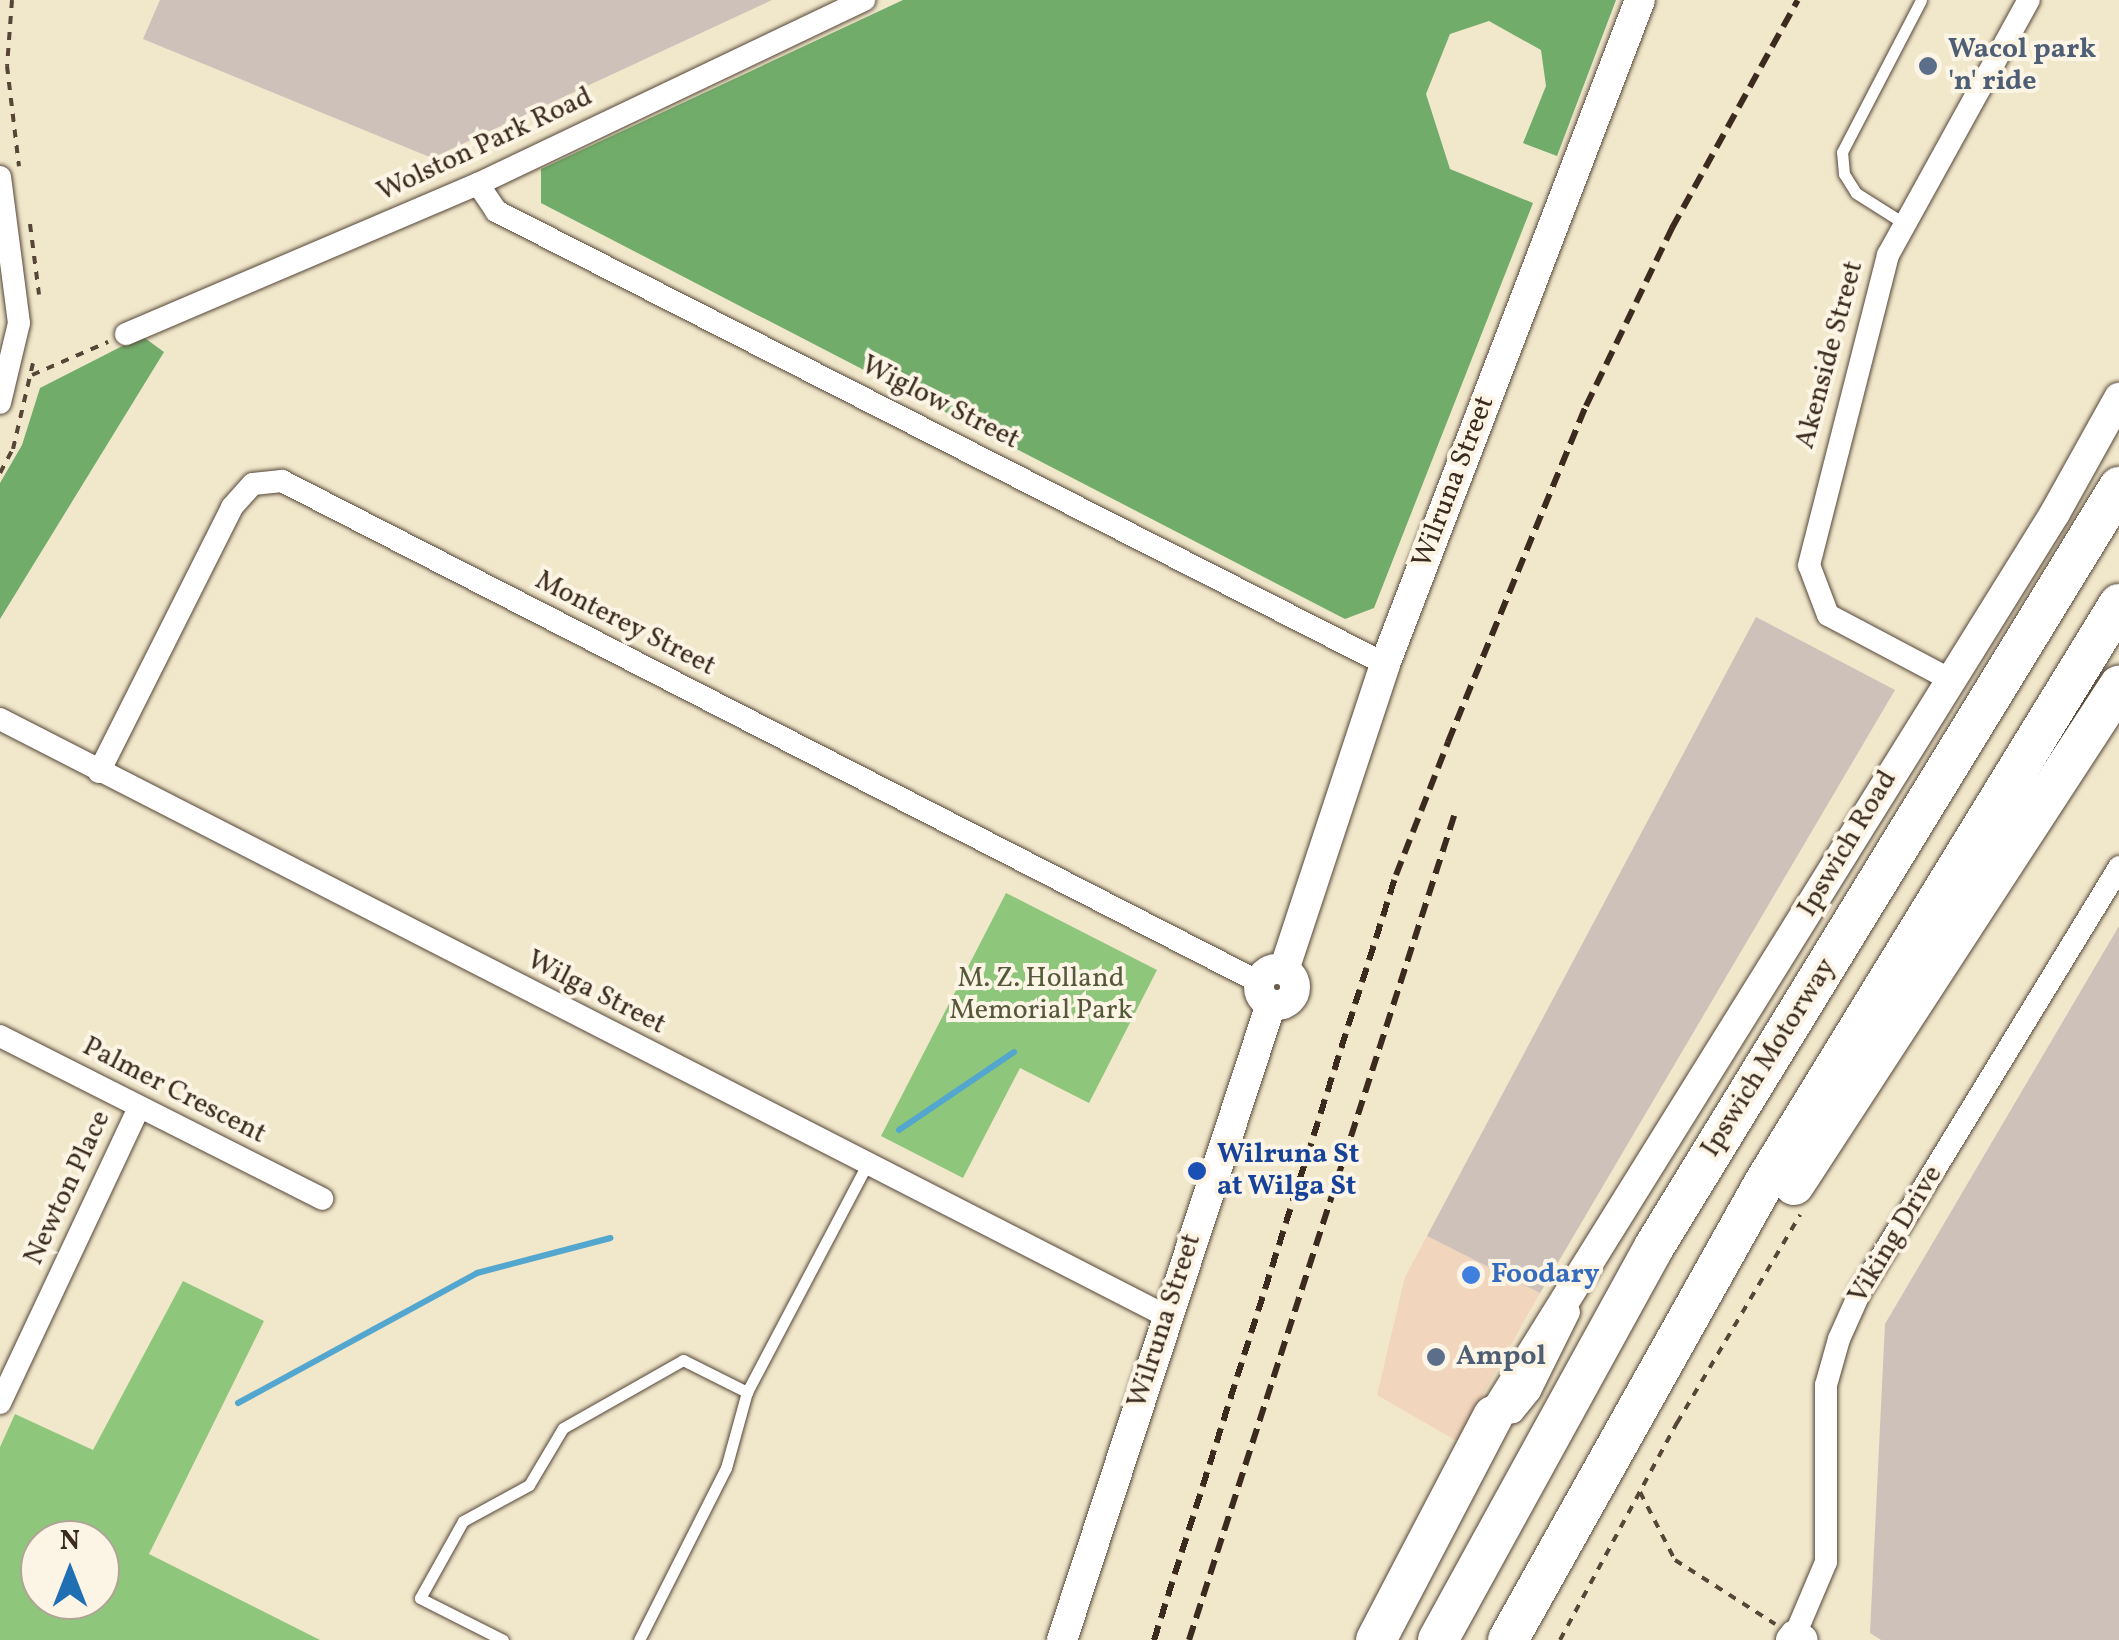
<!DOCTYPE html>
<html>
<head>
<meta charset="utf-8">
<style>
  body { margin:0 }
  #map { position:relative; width:2119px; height:1640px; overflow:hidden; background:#f1e7cb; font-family:Vollkorn,serif }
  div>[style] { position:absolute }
  .built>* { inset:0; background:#f1d5bd }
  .industrial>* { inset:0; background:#cec1ba }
  .green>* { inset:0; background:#8ec77b }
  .forest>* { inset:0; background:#72ac6b }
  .stream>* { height:6px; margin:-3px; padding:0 3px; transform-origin:3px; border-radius:3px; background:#53a6ce }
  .path>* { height:4px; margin-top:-2px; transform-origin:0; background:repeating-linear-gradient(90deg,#564638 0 8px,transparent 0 16px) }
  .roads { filter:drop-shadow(0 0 2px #564638) drop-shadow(0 0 2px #564638) }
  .lane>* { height:11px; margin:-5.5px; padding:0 5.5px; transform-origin:5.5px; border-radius:5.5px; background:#fff }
  .street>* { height:22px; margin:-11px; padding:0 11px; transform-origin:11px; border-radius:11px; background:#fff }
  .secondary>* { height:30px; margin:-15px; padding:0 15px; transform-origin:15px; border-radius:15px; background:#fff }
  .secondary>.ring { margin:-15px; padding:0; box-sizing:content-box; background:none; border:30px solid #fff; border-radius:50% }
  .highway>* { height:40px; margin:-20px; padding:0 20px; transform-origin:20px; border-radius:20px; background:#fff }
  .rail>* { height:6px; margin-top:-3px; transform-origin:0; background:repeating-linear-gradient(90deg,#3b2a1e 0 15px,transparent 0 23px) }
  .dots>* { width:28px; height:28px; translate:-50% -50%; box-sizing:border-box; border:5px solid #fcf5e5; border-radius:50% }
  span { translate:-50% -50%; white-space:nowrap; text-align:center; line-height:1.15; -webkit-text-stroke:8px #fcf5e5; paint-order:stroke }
  .service-label { font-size:28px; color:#4e5e75; font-weight:700 }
  .left { translate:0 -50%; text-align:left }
  .street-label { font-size:28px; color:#3b2a1e }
  .park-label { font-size:28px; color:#54593a }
  .transit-label { font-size:28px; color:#164399; font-weight:700 }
  .shop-label { font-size:28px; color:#366cbe; font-weight:700 }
  .north { position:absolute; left:20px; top:1520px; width:100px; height:100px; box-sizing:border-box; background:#fcf5e5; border:2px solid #afa495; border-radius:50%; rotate:0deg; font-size:28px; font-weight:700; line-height:40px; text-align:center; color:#3b2a1e }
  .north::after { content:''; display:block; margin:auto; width:35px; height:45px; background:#1f6fb2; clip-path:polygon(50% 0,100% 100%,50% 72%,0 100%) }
</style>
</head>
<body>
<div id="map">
  <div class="built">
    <div style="clip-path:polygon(1427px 1236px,1540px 1293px,1457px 1441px,1377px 1395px,1405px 1277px)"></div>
  </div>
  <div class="industrial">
    <div style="clip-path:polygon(160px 0,772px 0,432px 158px,143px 39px)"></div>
    <div style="clip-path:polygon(1756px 617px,1895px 690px,1540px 1293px,1427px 1236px)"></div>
    <div style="clip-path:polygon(2119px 926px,2119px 1640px,1881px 1640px,1870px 1633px,1885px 1324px)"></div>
  </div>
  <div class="green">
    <div style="clip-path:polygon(1006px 893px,1157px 970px,1089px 1103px,1020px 1068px,963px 1178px,881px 1136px)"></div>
    <div style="clip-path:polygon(evenodd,183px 1281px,264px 1321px,149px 1554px,320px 1640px,0 1640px,0 1447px,15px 1414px,93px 1450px,183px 1281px,40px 1540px,100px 1540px,100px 1600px,40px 1600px,40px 1540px)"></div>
  </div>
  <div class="forest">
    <div style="clip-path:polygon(903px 0,1616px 0,1557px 156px,1523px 143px,1546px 86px,1541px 50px,1489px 21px,1450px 34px,1426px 94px,1450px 169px,1533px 203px,1374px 608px,1345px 619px,541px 203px,541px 169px)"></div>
    <div style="clip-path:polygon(142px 336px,164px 352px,0 619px,0 483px,22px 445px,40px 388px)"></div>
  </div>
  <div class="stream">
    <div style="left:899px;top:1130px;width:139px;rotate:-34.1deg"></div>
    <div style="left:238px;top:1403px;width:272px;rotate:-28.5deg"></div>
    <div style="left:477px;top:1273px;width:138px;rotate:-14.7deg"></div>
  </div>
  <div class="path">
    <div style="left:12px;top:0;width:66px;rotate:94.3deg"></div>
    <div style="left:7px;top:66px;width:101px;rotate:83.2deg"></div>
    <div style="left:30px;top:224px;width:71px;rotate:82.7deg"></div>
    <div style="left:32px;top:375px;width:83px;rotate:-23.5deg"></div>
    <div style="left:0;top:473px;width:27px;rotate:-62deg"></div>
    <div style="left:13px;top:449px;width:88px;rotate:-76.9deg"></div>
    <div style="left:1640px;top:1492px;width:76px;rotate:62.8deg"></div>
    <div style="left:1675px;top:1560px;width:119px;rotate:32.6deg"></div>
    <div style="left:1560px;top:1640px;width:247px;rotate:-61.7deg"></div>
    <div style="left:1677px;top:1423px;width:242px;rotate:-59.4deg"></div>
  </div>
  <div class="roads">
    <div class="lane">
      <div style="left:1905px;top:224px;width:58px;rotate:-147.7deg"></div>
      <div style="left:1856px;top:193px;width:22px;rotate:-122deg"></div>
      <div style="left:1844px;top:174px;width:22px;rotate:-95deg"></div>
      <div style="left:1842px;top:152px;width:171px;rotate:-62.5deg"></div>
      <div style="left:503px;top:1640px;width:93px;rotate:-153.2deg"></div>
      <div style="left:420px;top:1598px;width:88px;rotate:-60.8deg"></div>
      <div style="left:463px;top:1521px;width:75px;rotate:-28.6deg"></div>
      <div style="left:529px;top:1485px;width:66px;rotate:-59.2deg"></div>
      <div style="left:563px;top:1428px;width:138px;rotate:-29.5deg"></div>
      <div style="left:683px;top:1360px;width:72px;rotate:26.6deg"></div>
      <div style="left:639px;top:1640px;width:193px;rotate:-63.2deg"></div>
      <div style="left:726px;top:1468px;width:79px;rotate:-74.6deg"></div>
      <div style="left:747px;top:1392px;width:255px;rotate:-62.2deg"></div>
    </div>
    <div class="street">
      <div style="left:0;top:177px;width:147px;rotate:82.6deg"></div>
      <div style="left:19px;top:323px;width:82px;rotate:103.4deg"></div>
      <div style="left:478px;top:184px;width:32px;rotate:56deg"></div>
      <div style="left:496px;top:211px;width:998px;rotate:27deg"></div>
      <div style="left:126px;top:334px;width:383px;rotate:-23.1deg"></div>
      <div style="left:478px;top:184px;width:428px;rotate:-25.5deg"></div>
      <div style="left:1951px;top:680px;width:139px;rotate:-152.1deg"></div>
      <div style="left:1828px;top:615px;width:53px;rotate:-110.8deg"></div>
      <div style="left:1809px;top:565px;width:320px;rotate:-75.7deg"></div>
      <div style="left:1888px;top:255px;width:291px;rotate:-61.1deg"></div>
      <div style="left:0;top:719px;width:1310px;rotate:27.11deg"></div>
      <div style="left:99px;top:772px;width:297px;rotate:-63.3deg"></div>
      <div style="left:232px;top:507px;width:31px;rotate:-48deg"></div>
      <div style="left:253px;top:484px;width:29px;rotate:-6deg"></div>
      <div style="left:282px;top:481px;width:1098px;rotate:27.15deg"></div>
      <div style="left:0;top:1036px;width:361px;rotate:26.8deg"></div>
      <div style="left:0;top:1403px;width:327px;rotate:-64.8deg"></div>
      <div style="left:1493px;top:1416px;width:20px;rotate:-11deg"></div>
      <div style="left:1513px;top:1412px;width:27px;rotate:-51deg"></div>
      <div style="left:1530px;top:1391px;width:88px;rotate:-63.7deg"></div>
      <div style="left:1795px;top:1635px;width:79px;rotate:-67deg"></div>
      <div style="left:1826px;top:1562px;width:177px;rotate:-90deg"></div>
      <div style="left:1826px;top:1385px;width:48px;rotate:-74.2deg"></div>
      <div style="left:1839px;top:1339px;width:51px;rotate:-65.9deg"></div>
      <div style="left:1860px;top:1292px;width:498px;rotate:-58.6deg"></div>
    </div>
    <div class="secondary">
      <div class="ring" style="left:1259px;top:969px;width:6px;height:6px"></div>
      <div style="left:1284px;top:970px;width:322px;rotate:-71.7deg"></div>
      <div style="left:1385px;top:664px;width:711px;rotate:-68.99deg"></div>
      <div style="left:1493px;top:1416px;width:1064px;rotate:-58.1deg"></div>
      <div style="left:2055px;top:513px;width:132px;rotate:-60.9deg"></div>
      <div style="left:1062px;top:1640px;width:669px;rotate:-71.81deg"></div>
      <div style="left:1791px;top:1640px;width:6px;rotate:-51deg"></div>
      <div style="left:1795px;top:1635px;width:9px;rotate:32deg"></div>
    </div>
    <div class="highway">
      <div style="left:1794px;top:1185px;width:596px;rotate:-56.92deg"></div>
      <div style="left:1376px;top:1640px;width:253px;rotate:-62.4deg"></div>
      <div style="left:1438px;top:1640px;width:448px;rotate:-61.2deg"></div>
      <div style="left:1654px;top:1247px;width:891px;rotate:-58.54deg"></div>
      <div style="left:1508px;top:1640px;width:524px;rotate:-60.74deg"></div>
      <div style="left:1764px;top:1183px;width:679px;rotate:-58.49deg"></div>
    </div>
  </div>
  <div class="rail">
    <div style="left:1154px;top:1640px;width:802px;rotate:-72.45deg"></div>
    <div style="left:1396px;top:875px;width:143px;rotate:-68.6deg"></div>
    <div style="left:1448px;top:742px;width:363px;rotate:-67.7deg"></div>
    <div style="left:1586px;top:406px;width:198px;rotate:-64.2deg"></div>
    <div style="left:1672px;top:228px;width:260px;rotate:-61.1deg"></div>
    <div style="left:1189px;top:1640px;width:866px;rotate:-72.17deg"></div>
  </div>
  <div class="dots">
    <div style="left:1928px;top:66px;background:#5c6f8a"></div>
    <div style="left:1197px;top:1171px;background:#1a4fb4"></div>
    <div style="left:1471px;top:1275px;background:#3f7fe0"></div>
    <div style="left:1436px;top:1357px;background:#5c6f8a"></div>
  </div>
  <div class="service-label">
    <span class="left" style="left:1948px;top:66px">Wacol park<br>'n' ride</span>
    <span class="left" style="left:1456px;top:1357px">Ampol</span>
  </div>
  <div class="street-label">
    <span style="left:485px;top:145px;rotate:-25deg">Wolston Park Road</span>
    <span style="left:1830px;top:355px;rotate:-75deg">Akenside Street</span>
    <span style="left:940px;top:403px;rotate:27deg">Wiglow Street</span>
    <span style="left:1454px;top:482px;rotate:-69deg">Wilruna Street</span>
    <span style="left:625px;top:624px;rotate:27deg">Monterey Street</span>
    <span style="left:1848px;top:844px;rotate:-59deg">Ipswich Road</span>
    <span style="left:596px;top:993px;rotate:27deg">Wilga Street</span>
    <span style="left:1769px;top:1058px;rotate:-58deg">Ipswich Motorway</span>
    <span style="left:174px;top:1091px;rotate:27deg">Palmer Crescent</span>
    <span style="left:68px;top:1188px;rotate:-65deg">Newton Place</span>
    <span style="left:1896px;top:1235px;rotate:-59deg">Viking Drive</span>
    <span style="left:1165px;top:1321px;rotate:-72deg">Wilruna Street</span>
  </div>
  <div class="park-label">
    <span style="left:1041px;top:995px">M. Z. Holland<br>Memorial Park</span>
  </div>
  <div class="transit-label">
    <span class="left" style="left:1217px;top:1171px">Wilruna St<br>at Wilga St</span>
  </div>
  <div class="shop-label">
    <span class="left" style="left:1491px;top:1275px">Foodary</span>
  </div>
  <div class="north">N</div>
</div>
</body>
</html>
